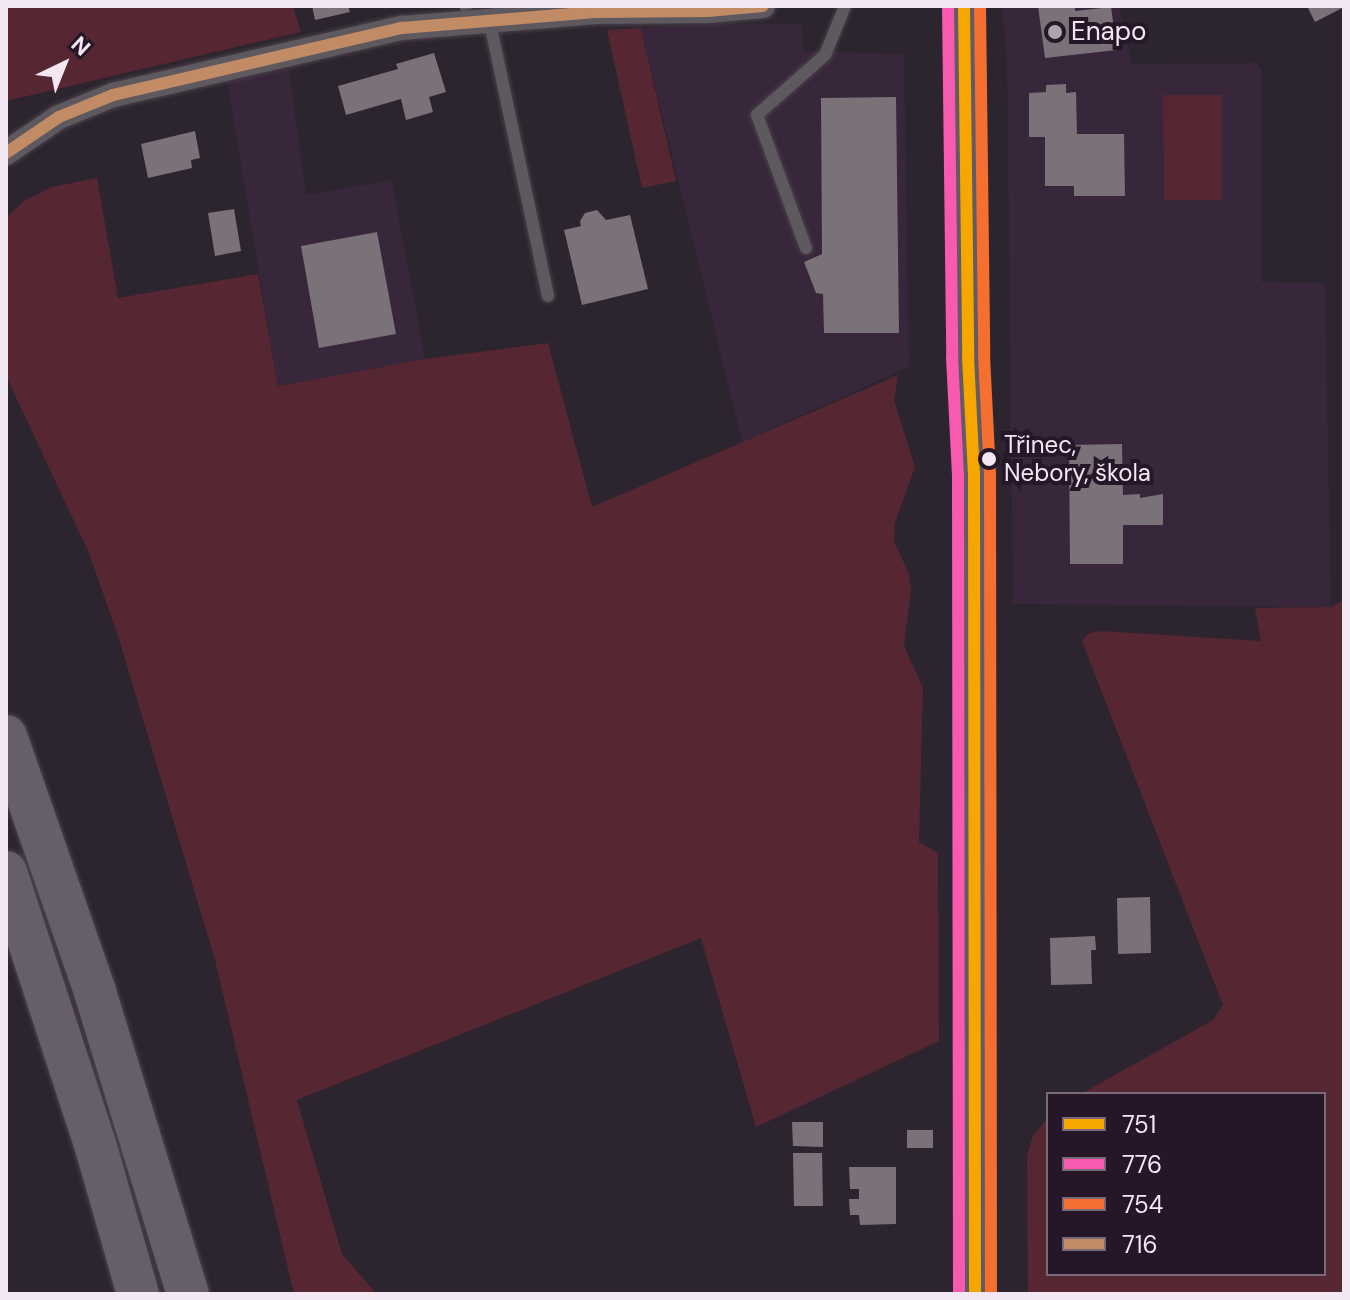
<!DOCTYPE html>
<html>
<head>
<meta charset="utf-8">
<style>
  body { margin:0 }
  #map { position:relative; width:1350px; height:1300px; overflow:hidden; background:#2c242e; font-family:"DM Sans",sans-serif }
  div>[style] { position:absolute }
  .built>* { inset:0; background:#38263a }
  .green>* { inset:0; background:#572633 }
  .building>* { inset:0; background:#7b7179 }
  .roads { filter:drop-shadow(0 0 2px #49414a) drop-shadow(0 0 2px #49414a) }
  .service>* { height:12px; margin:-6px; padding:0 6px; transform-origin:6px; border-radius:6px; background:#5e585f }
  .minor>* { height:24px; margin:-12px; padding:0 12px; transform-origin:12px; border-radius:12px; background:#5e585f }
  .secondary>* { height:36px; margin:-18px; padding:0 18px; transform-origin:18px; border-radius:18px; background:#625b65 }
  .trunk>* { height:42px; margin:-21px; padding:0 21px; transform-origin:21px; border-radius:21px; background:#665e6a }
  .bus-1>* { height:12px; margin:-6px; padding:0 6px; transform-origin:6px; border-radius:6px; background:#f7a600 }
  .bus-2>* { height:12px; margin:-6px; padding:0 6px; transform-origin:6px; border-radius:6px; background:#f75aaf }
  .bus-3>* { height:12px; margin:-6px; padding:0 6px; transform-origin:6px; border-radius:6px; background:#f46f30 }
  .bus-4>* { height:12px; margin:-6px; padding:0 6px; transform-origin:6px; border-radius:6px; background:#c18c65 }
  .dots>* { width:22px; height:22px; translate:-50% -50%; box-sizing:border-box; border:4px solid #261728; border-radius:50% }
  span { translate:-50% -50%; white-space:nowrap; text-align:center; line-height:1.15; -webkit-text-stroke:8px #261728; paint-order:stroke }
  .bus-label { font-size:24px; color:#f2e7f3 }
  .left { translate:0 -50%; text-align:left }
  .poi-label { font-size:26px; color:#f2e7f3 }
  .frame { position:absolute; inset:0; border:8px solid #f2e7f3; pointer-events:none }
  .legend { position:absolute; left:1046px; top:1092px; width:280px; height:184px; box-sizing:border-box; background:#261728; border:2px solid #786a79; margin:0; padding:10px 14px; list-style:none; font-size:24px; color:#f2e7f3 }
  .legend li { display:flex; align-items:center; gap:16px; height:40px }
  .legend b { width:40px; border:2px solid #786a79 }
  .north { position:absolute; left:24px; top:24px; width:80px; height:80px; -webkit-text-stroke:6px #261728; paint-order:stroke; rotate:43deg; font-size:22px; font-weight:700; line-height:32px; text-align:center; color:#f2e7f3 }
  .north::after { content:''; display:block; margin:auto; width:28px; height:36px; background:#f2e7f3; clip-path:polygon(50% 0,100% 100%,50% 72%,0 100%) }
</style>
</head>
<body>
<div id="map">
  <div class="built">
    <div style="clip-path:polygon(1002px 6px,1119px 6px,1132px 64px,1256px 63px,1261px 69px,1261px 282px,1325px 283px,1331px 607px,1013px 604px,1007px 66px)"></div>
    <div style="clip-path:polygon(727px 23px,802px 24px,803px 51px,904px 54px,909px 367px,742px 442px,641px 28px)"></div>
    <div style="clip-path:polygon(289px 68px,306px 195px,392px 180px,425px 359px,278px 386px,227px 83px)"></div>
  </div>
  <div class="green">
    <div style="clip-path:polygon(6px 6px,293px 6px,301px 32px,6px 101px)"></div>
    <div style="clip-path:polygon(641px 28px,676px 181px,642px 188px,607px 30px)"></div>
    <div style="clip-path:polygon(1163px 95px,1222px 95px,1222px 200px,1164px 200px)"></div>
    <div style="clip-path:polygon(97px 178px,118px 298px,258px 274px,278px 386px,425px 359px,548px 343px,592px 507px,898px 375px,894px 400px,915px 467px,895px 523px,894px 541px,909px 574px,911px 590px,904px 646px,923px 688px,919px 842px,938px 853px,939px 1041px,756px 1127px,701px 938px,297px 1100px,342px 1254px,377px 1294px,294px 1294px,215px 960px,119px 639px,89px 553px,6px 376px,6px 218px,24px 201px,52px 187px)"></div>
    <div style="clip-path:polygon(1344px 600px,1344px 1294px,1028px 1294px,1027px 1155px,1033px 1136px,1048px 1118px,1048px 1274px,1324px 1274px,1324px 1094px,1081px 1094px,1213px 1020px,1223px 1005px,1082px 641px,1089px 633px,1102px 631px,1261px 641px,1255px 608px,1331px 607px)"></div>
  </div>
  <div class="building">
    <div style="clip-path:polygon(312px 6px,348px 6px,350px 12px,315px 20px)"></div>
    <div style="clip-path:polygon(459px 6px,478px 6px,462px 13px)"></div>
    <div style="clip-path:polygon(1038px 6px,1075px 6px,1075px 11px,1111px 7px,1117px 50px,1045px 58px)"></div>
    <div style="clip-path:polygon(1307px 6px,1344px 6px,1344px 7px,1315px 22px)"></div>
    <div style="clip-path:polygon(434px 53px,446px 92px,429px 97px,433px 112px,406px 120px,401px 99px,346px 115px,338px 86px,398px 69px,396px 64px)"></div>
    <div style="clip-path:polygon(1066px 84px,1066px 93px,1076px 92px,1077px 134px,1124px 134px,1125px 196px,1074px 196px,1074px 186px,1045px 186px,1045px 137px,1029px 137px,1029px 93px,1046px 92px,1046px 85px)"></div>
    <div style="clip-path:polygon(896px 97px,899px 333px,824px 333px,823px 294px,816px 293px,804px 262px,822px 254px,821px 98px)"></div>
    <div style="clip-path:polygon(195px 131px,200px 158px,191px 160px,192px 168px,148px 178px,141px 144px)"></div>
    <div style="clip-path:polygon(234px 209px,241px 251px,215px 256px,208px 213px)"></div>
    <div style="clip-path:polygon(597px 210px,606px 220px,630px 215px,648px 289px,582px 305px,564px 230px,581px 226px,580px 221px,585px 213px)"></div>
    <div style="clip-path:polygon(377px 232px,396px 334px,319px 348px,301px 246px)"></div>
    <div style="clip-path:polygon(1122px 444px,1123px 495px,1140px 494px,1140px 498px,1163px 494px,1163px 525px,1123px 525px,1123px 564px,1070px 564px,1069px 445px)"></div>
    <div style="clip-path:polygon(1150px 897px,1151px 953px,1118px 954px,1117px 898px)"></div>
    <div style="clip-path:polygon(1095px 936px,1096px 950px,1091px 950px,1092px 984px,1051px 985px,1050px 938px)"></div>
    <div style="clip-path:polygon(792px 1122px,823px 1122px,823px 1147px,793px 1146px)"></div>
    <div style="clip-path:polygon(907px 1130px,933px 1130px,933px 1148px,907px 1148px)"></div>
    <div style="clip-path:polygon(793px 1153px,822px 1153px,823px 1206px,794px 1206px)"></div>
    <div style="clip-path:polygon(849px 1167px,896px 1167px,896px 1224px,860px 1225px,859px 1215px,850px 1215px,849px 1199px,859px 1199px,859px 1189px,850px 1189px)"></div>
  </div>
  <div class="roads">
    <div class="service">
      <div style="left:490px;top:23px;width:279px;rotate:78deg"></div>
      <div style="left:806px;top:248px;width:142px;rotate:-110.2deg"></div>
      <div style="left:757px;top:115px;width:91px;rotate:-41.4deg"></div>
      <div style="left:825px;top:55px;width:53px;rotate:-67.8deg"></div>
    </div>
    <div class="minor">
      <div style="left:6px;top:153px;width:64px;rotate:-34.2deg"></div>
      <div style="left:59px;top:117px;width:58px;rotate:-22.2deg"></div>
      <div style="left:113px;top:95px;width:297px;rotate:-13.1deg"></div>
      <div style="left:402px;top:28px;width:194px;rotate:-4.7deg"></div>
      <div style="left:595px;top:12px;width:113px;rotate:-0.5deg"></div>
      <div style="left:708px;top:11px;width:55px;rotate:-5.2deg"></div>
    </div>
    <div class="secondary">
      <div style="left:964px;top:6px;width:351px;rotate:89.3deg"></div>
      <div style="left:968px;top:357px;width:117px;rotate:87.1deg"></div>
      <div style="left:974px;top:474px;width:820px;rotate:89.93deg"></div>
    </div>
    <div class="trunk">
      <div style="left:6px;top:736px;width:271px;rotate:70.8deg"></div>
      <div style="left:95px;top:992px;width:316px;rotate:72.9deg"></div>
      <div style="left:6px;top:872px;width:293px;rotate:71.9deg"></div>
      <div style="left:97px;top:1151px;width:149px;rotate:74deg"></div>
    </div>
  </div>
  <div class="bus-1">
    <div style="left:964px;top:6px;width:351px;rotate:89.3deg"></div>
    <div style="left:968px;top:357px;width:117px;rotate:87.1deg"></div>
    <div style="left:974px;top:474px;width:820px;rotate:89.93deg"></div>
  </div>
  <div class="bus-2">
    <div style="left:948px;top:6px;width:351px;rotate:89.3deg"></div>
    <div style="left:952px;top:357px;width:117px;rotate:87.1deg"></div>
    <div style="left:958px;top:474px;width:820px;rotate:89.93deg"></div>
  </div>
  <div class="bus-3">
    <div style="left:980px;top:6px;width:350px;rotate:89.3deg"></div>
    <div style="left:984px;top:356px;width:118px;rotate:87.1deg"></div>
    <div style="left:990px;top:474px;width:820px;rotate:89.93deg"></div>
  </div>
  <div class="bus-4">
    <div style="left:6px;top:153px;width:64px;rotate:-34.2deg"></div>
    <div style="left:59px;top:117px;width:58px;rotate:-22.2deg"></div>
    <div style="left:113px;top:95px;width:297px;rotate:-13.1deg"></div>
    <div style="left:402px;top:28px;width:194px;rotate:-4.7deg"></div>
    <div style="left:595px;top:12px;width:113px;rotate:-0.5deg"></div>
    <div style="left:708px;top:11px;width:55px;rotate:-5.2deg"></div>
  </div>
  <div class="dots">
    <div style="left:1055px;top:32px;background:#ada3ae"></div>
    <div style="left:989px;top:459px;background:#f2e7f3"></div>
  </div>
  <div class="bus-label">
    <span class="left" style="left:1004px;top:459px">Třinec,<br>Nebory, škola</span>
  </div>
  <div class="poi-label">
    <span class="left" style="left:1071px;top:32px">Enapo</span>
  </div>
  <div class="frame"></div>
  <ul class="legend">
  <li><b style="height:10px;background:#f7a600"></b>751</li>
  <li><b style="height:10px;background:#f75aaf"></b>776</li>
  <li><b style="height:10px;background:#f46f30"></b>754</li>
  <li><b style="height:10px;background:#c18c65"></b>716</li>
  </ul>
  <div class="north">N</div>
</div>
</body>
</html>
